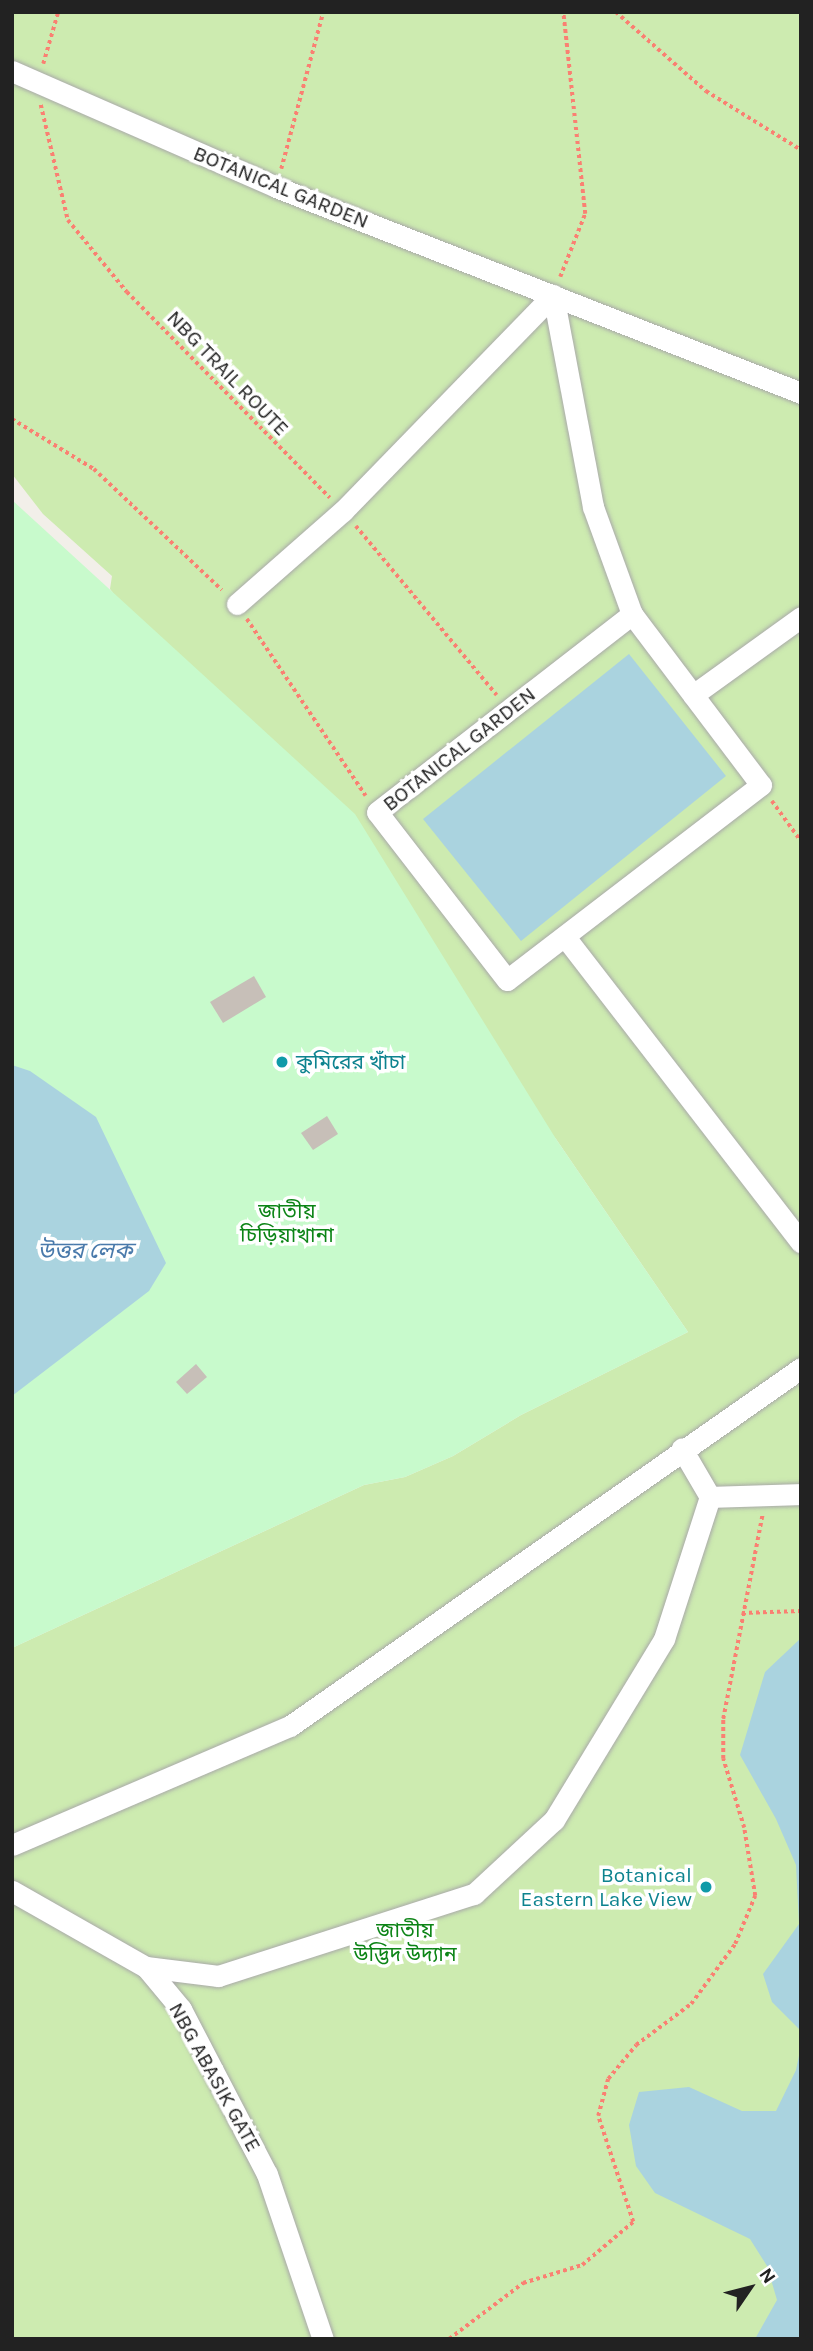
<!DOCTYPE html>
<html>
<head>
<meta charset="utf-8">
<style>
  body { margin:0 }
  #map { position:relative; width:813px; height:2351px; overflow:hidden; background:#f2efe9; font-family:Karla,"Noto Sans Bengali",sans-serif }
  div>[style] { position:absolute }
  .grass>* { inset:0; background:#cdebb0 }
  .park>* { inset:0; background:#c8facc }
  .water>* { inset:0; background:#aad3df }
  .building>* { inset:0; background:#c7bfb8 }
  .path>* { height:3.5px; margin-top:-1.75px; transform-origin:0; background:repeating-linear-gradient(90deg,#fa8072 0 3.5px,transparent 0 7px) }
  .roads { filter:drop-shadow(0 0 2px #a9a9a9) drop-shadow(0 0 2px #a9a9a9) }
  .street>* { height:21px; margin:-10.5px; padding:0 10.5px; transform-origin:10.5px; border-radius:10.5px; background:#fff }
  .dots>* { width:19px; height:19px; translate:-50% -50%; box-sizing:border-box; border:4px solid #fff; border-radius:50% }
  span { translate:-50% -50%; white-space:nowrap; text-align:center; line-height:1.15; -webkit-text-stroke:7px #fff; paint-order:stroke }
  .street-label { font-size:21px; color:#222 }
  .culture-label { font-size:21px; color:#0d838f }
  .left { translate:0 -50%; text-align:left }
  .right { translate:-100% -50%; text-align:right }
  .park-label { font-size:21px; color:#0c8416 }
  .water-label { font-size:23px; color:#4a7aab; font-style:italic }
  .frame { position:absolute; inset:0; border:14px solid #222; pointer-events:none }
  .north { position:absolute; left:715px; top:2253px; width:70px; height:70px; -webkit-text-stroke:5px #fff; paint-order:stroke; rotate:55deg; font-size:19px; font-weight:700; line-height:28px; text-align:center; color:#222 }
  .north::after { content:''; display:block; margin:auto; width:24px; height:32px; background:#222; clip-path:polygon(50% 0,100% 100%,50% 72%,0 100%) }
</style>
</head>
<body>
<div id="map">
  <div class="grass">
    <div style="clip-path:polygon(12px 12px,801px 12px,801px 2339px,12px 2339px,12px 1648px,364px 1485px,405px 1477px,453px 1456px,521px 1415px,688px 1332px,556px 1139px,110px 589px,112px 576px,43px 514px,12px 474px)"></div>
  </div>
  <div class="park">
    <div style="clip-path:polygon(12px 500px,355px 814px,556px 1139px,688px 1332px,521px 1415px,453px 1456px,405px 1477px,364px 1485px,12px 1648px)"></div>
  </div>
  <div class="water">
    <div style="clip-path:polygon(629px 654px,726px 776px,521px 941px,423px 819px)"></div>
    <div style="clip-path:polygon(12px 1065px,30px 1071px,96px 1117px,166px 1263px,149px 1291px,12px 1396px)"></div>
    <div style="clip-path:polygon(801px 1638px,801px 2031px,772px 2002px,763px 1974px,799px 1924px,796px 1865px,776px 1819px,740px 1755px,765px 1672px)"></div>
    <div style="clip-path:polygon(801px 2046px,801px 2339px,755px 2339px,777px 2300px,767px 2266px,750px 2239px,655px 2193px,636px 2166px,629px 2125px,639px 2092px,689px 2087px,742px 2111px,776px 2111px,796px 2070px)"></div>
  </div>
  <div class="building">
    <div style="clip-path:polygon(254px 976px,266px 997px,223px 1023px,210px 1002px)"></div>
    <div style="clip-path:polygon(327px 1116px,338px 1134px,313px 1150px,301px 1133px)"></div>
    <div style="clip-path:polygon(196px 1364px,207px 1377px,187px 1394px,176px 1382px)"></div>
  </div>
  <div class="path">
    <div style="left:616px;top:12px;width:120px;rotate:41.3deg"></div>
    <div style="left:706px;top:91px;width:112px;rotate:31.8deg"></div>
    <div style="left:43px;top:64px;width:54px;rotate:-73.9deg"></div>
    <div style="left:41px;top:105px;width:118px;rotate:76.8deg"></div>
    <div style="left:68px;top:220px;width:93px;rotate:50.7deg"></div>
    <div style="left:127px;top:292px;width:289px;rotate:45.4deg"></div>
    <div style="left:281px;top:169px;width:163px;rotate:-75deg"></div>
    <div style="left:560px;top:277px;width:68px;rotate:-68.4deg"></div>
    <div style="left:585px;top:214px;width:203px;rotate:-96.2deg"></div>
    <div style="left:12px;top:419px;width:96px;rotate:31.4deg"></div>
    <div style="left:94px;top:469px;width:176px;rotate:43.4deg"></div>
    <div style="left:356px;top:526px;width:220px;rotate:50.2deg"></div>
    <div style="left:247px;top:619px;width:213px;rotate:56.1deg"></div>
    <div style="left:772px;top:801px;width:49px;rotate:54.1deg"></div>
    <div style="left:742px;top:1613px;width:59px;rotate:-1.9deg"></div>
    <div style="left:449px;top:2339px;width:93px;rotate:-37.1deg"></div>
    <div style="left:523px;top:2283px;width:62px;rotate:-17deg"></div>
    <div style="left:582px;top:2265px;width:67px;rotate:-40.1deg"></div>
    <div style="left:633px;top:2222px;width:112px;rotate:-108.3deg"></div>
    <div style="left:598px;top:2116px;width:38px;rotate:-75deg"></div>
    <div style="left:608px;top:2079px;width:44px;rotate:-50.5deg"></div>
    <div style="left:636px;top:2045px;width:69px;rotate:-36.7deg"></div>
    <div style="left:691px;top:2004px;width:74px;rotate:-53.7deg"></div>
    <div style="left:735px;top:1944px;width:52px;rotate:-67.4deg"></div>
    <div style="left:755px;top:1896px;width:69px;rotate:-99.2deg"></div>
    <div style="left:744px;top:1828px;width:72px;rotate:-106.9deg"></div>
    <div style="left:723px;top:1759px;width:40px;rotate:-90deg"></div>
    <div style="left:723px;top:1719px;width:207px;rotate:-79.1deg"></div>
  </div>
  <div class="roads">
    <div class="street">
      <div style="left:12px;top:71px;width:288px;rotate:23.7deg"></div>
      <div style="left:276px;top:187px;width:564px;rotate:21.42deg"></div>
      <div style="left:553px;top:295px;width:216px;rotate:79.3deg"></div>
      <div style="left:593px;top:507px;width:114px;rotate:70deg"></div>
      <div style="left:632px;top:614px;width:214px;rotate:53deg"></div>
      <div style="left:761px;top:785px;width:320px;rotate:142.5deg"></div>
      <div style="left:507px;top:980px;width:212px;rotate:-127.7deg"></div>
      <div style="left:377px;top:812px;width:323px;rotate:-37.8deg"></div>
      <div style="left:237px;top:604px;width:141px;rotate:-41.3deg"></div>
      <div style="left:343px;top:511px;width:301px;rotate:-45.8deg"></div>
      <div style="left:693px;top:695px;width:133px;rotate:-35.8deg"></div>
      <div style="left:565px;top:937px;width:386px;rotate:52.3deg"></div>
      <div style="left:710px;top:1497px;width:91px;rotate:-1.9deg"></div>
      <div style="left:12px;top:1845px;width:302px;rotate:-23.2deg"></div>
      <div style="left:290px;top:1726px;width:624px;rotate:-35.01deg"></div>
      <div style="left:12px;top:1891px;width:154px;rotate:29.6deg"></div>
      <div style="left:146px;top:1967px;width:55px;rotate:50.2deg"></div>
      <div style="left:181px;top:2009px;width:186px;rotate:62.5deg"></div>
      <div style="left:267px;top:2174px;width:174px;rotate:71.3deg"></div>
      <div style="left:146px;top:1967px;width:73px;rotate:7.1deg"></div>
      <div style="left:218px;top:1976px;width:269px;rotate:-17.8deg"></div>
      <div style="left:474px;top:1894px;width:109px;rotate:-42.8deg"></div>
      <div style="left:554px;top:1820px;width:212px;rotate:-58.7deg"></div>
      <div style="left:664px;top:1639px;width:149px;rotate:-72.1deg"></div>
      <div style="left:710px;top:1497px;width:56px;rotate:-120.3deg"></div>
    </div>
  </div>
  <div class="dots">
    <div style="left:282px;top:1062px;background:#0f9aa8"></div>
    <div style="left:706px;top:1887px;background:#0f9aa8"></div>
  </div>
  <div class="street-label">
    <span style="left:281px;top:187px;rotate:22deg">BOTANICAL GARDEN</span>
    <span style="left:228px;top:373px;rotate:46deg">NBG TRAIL ROUTE</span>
    <span style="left:459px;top:749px;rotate:-38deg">BOTANICAL GARDEN</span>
    <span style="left:215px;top:2077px;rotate:61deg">NBG ABASIK GATE</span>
  </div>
  <div class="culture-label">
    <span class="left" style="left:296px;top:1062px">কুমিরের খাঁচা</span>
    <span class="right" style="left:692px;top:1887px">Botanical<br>Eastern Lake View</span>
  </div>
  <div class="park-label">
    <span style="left:287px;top:1223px">জাতীয়<br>চিড়িয়াখানা</span>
    <span style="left:405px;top:1942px">জাতীয়<br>উদ্ভিদ উদ্যান</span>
  </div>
  <div class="water-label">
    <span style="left:85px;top:1251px">উত্তর লেক</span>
  </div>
  <div class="frame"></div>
  <div class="north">N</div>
</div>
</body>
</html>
